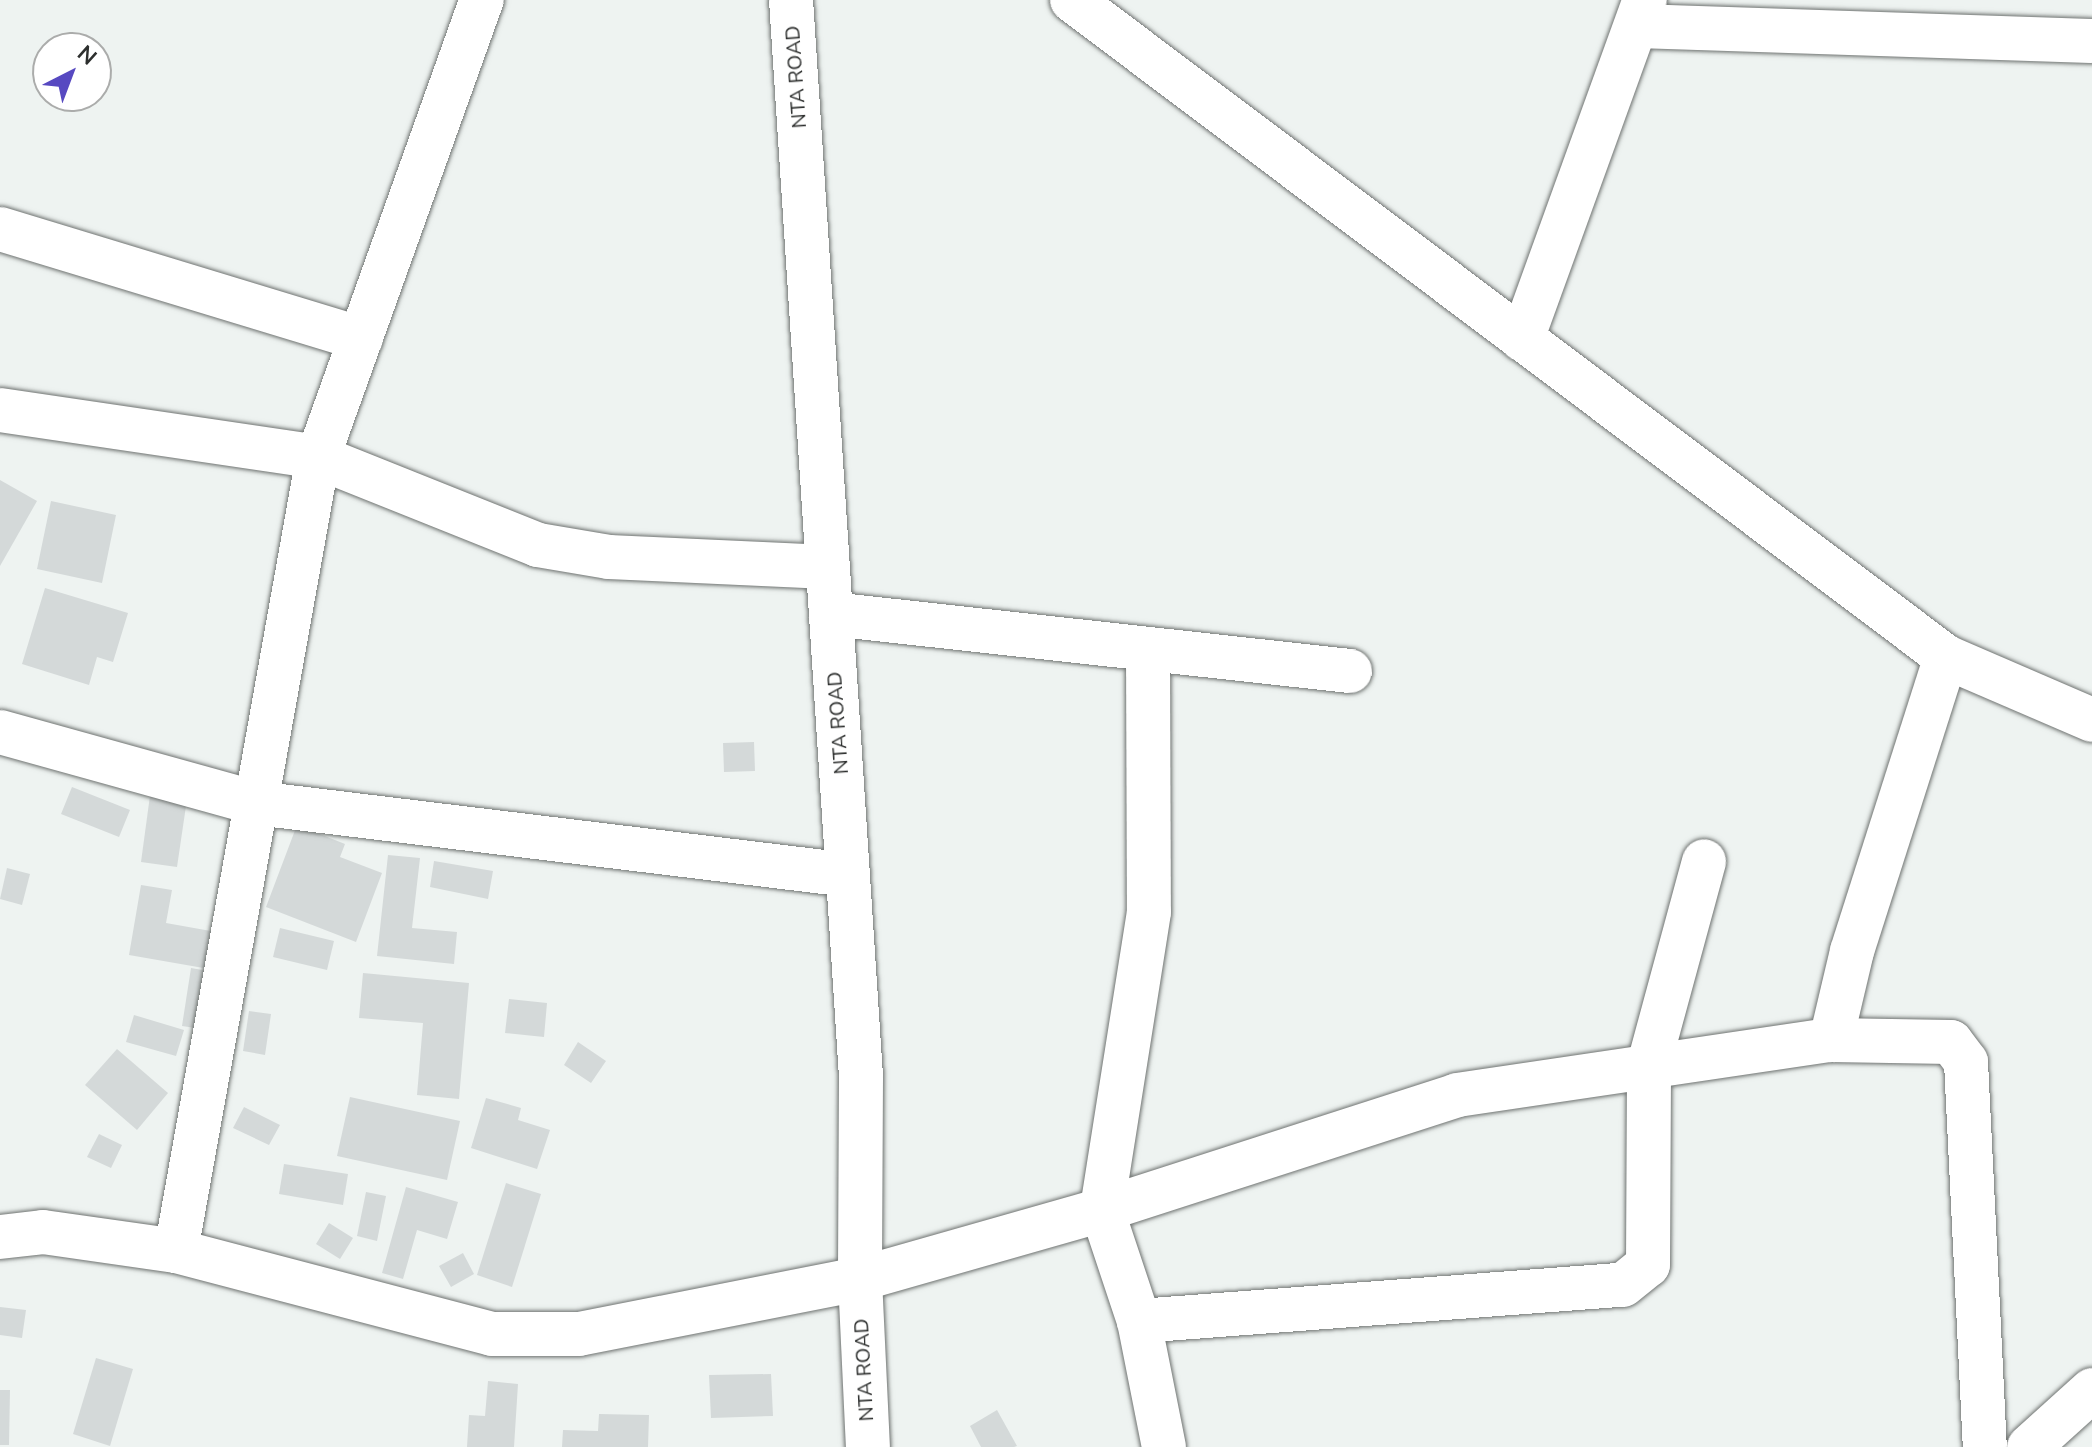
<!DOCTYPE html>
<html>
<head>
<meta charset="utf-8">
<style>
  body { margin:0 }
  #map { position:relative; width:2092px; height:1447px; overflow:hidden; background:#eef3f1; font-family:"Nunito Sans",sans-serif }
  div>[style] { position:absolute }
  .building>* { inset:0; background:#d4d9d9 }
  .roads { filter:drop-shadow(0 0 2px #6f7371) drop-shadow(0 0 2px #6f7371) }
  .minor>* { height:44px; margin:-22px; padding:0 22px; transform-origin:22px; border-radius:22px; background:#fff }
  span { translate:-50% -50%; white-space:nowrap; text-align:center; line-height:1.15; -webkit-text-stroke:6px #fff; paint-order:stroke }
  .street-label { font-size:20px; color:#2d2f2e }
  .north { position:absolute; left:32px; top:32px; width:80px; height:80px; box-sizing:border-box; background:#fff; border:2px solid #abacab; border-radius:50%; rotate:42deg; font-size:22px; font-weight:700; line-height:32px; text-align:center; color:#2d2f2e }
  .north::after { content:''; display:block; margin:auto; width:28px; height:36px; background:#5749c1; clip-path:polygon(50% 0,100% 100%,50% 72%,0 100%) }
</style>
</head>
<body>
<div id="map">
  <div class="building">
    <div style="clip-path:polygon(0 480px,37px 501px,0 566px)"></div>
    <div style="clip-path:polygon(51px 501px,116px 515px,102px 583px,37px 569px)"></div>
    <div style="clip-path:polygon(45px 588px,128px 613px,113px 662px,97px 657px,89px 685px,22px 664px)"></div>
    <div style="clip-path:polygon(754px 742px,755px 771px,724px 772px,723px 743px)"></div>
    <div style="clip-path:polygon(154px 766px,191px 772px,177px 867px,141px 862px)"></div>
    <div style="clip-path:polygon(72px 787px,130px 810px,119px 837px,61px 814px)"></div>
    <div style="clip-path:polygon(297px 825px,345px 844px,340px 857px,382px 873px,356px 942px,266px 907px)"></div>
    <div style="clip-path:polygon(388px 855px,420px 858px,412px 928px,457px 932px,454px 964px,377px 956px)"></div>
    <div style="clip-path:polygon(434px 861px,493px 871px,488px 899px,430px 887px)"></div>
    <div style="clip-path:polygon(7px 868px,30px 874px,22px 905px,0 899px)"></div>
    <div style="clip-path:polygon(141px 885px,172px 890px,166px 923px,222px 933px,215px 970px,129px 955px)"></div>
    <div style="clip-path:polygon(280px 928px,334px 941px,327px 970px,273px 957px)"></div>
    <div style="clip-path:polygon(191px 968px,219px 973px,209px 1030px,182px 1026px)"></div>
    <div style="clip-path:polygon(363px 973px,469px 983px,459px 1099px,417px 1095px,423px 1023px,359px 1018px)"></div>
    <div style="clip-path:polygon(509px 999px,547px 1003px,544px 1037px,505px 1033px)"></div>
    <div style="clip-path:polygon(249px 1011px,271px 1014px,265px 1055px,243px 1051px)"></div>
    <div style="clip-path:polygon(134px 1015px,184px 1030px,176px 1056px,126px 1042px)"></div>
    <div style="clip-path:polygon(578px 1042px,606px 1061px,591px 1083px,564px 1065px)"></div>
    <div style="clip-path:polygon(117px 1049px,168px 1093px,137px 1130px,85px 1085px)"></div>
    <div style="clip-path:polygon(350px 1097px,460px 1121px,447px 1180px,337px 1156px)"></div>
    <div style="clip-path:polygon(486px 1098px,521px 1108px,518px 1120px,550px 1130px,537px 1169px,471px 1148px)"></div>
    <div style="clip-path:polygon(244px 1107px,280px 1125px,269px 1145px,233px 1128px)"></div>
    <div style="clip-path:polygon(99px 1134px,122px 1145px,111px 1168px,87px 1157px)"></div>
    <div style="clip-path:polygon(284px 1164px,348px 1174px,343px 1205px,279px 1194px)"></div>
    <div style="clip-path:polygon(506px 1183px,541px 1194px,512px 1287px,477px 1275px)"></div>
    <div style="clip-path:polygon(406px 1187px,458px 1202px,447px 1239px,417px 1230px,403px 1279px,382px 1273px)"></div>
    <div style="clip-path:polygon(366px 1192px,386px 1196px,377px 1241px,357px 1236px)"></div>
    <div style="clip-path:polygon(329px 1223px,353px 1238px,340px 1259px,316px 1244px)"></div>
    <div style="clip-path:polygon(463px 1253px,474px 1274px,451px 1287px,439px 1266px)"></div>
    <div style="clip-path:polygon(0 1307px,26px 1310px,22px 1338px,0 1335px)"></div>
    <div style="clip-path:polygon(96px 1358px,133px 1369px,110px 1446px,73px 1434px)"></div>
    <div style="clip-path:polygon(771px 1374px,773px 1416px,711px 1418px,709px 1375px)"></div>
    <div style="clip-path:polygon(488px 1381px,518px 1384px,514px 1447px,467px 1447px,469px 1415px,485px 1416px)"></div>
    <div style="clip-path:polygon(0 1390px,10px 1390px,9px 1445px,0 1445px)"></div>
    <div style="clip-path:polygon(997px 1410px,1017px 1446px,1014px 1447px,981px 1447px,970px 1426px)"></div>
    <div style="clip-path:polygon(599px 1414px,649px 1415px,648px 1447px,562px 1447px,563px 1430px,598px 1431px)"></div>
  </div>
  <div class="roads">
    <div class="minor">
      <div style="left:791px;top:0;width:1080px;rotate:86.28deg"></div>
      <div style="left:861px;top:1078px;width:201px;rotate:90.3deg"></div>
      <div style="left:860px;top:1279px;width:168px;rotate:87.3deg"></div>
      <div style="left:1072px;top:0;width:1093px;rotate:36.93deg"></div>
      <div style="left:1946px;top:657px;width:159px;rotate:23.3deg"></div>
      <div style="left:1637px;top:26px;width:455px;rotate:1.9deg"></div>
      <div style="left:0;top:229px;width:377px;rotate:16.9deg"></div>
      <div style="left:1522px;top:339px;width:361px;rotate:-70.1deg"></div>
      <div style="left:0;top:410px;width:321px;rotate:8.4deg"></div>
      <div style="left:318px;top:457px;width:237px;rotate:21.8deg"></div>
      <div style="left:538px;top:545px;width:72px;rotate:9.6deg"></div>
      <div style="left:609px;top:557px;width:219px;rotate:2.6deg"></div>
      <div style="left:831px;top:614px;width:522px;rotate:6.27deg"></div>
      <div style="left:1148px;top:649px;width:263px;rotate:89.8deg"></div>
      <div style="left:1149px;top:912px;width:302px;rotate:99deg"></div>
      <div style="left:1102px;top:1210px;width:117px;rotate:71.6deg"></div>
      <div style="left:1139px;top:1321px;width:128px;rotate:78.8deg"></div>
      <div style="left:0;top:732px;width:266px;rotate:15.5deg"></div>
      <div style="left:256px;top:803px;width:596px;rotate:6.93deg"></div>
      <div style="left:1831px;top:1040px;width:120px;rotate:1deg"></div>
      <div style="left:1951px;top:1042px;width:25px;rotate:53deg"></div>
      <div style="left:1966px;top:1062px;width:385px;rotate:87.2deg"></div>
      <div style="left:0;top:1237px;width:43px;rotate:-6.6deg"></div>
      <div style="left:43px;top:1232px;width:134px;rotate:8.1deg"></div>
      <div style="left:176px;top:1251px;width:327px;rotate:14.7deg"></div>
      <div style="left:492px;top:1334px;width:87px"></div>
      <div style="left:579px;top:1334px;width:286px;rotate:-11.1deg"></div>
      <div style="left:860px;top:1279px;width:252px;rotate:-15.9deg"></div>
      <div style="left:1102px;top:1210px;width:373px;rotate:-17.9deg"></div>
      <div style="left:1457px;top:1095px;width:378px;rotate:-8.4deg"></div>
      <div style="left:1831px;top:1040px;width:91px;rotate:-76.7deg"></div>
      <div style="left:1852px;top:951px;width:309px;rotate:-72.3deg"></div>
      <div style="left:176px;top:1251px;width:807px;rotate:-79.86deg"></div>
      <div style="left:318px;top:457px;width:486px;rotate:-70.3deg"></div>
      <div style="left:1139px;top:1321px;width:485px;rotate:-4.3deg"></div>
      <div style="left:1623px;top:1285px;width:32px;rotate:-39deg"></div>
      <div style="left:1648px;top:1265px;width:201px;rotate:-89.7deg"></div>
      <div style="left:1649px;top:1064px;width:210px;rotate:-74.8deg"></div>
      <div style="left:2029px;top:1447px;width:85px;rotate:-42.1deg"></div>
    </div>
  </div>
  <div class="street-label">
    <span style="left:796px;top:77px;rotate:-94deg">NTA ROAD</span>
    <span style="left:838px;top:723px;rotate:-94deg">NTA ROAD</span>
    <span style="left:864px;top:1370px;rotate:-93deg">NTA ROAD</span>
  </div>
  <div class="north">N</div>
</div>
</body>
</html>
